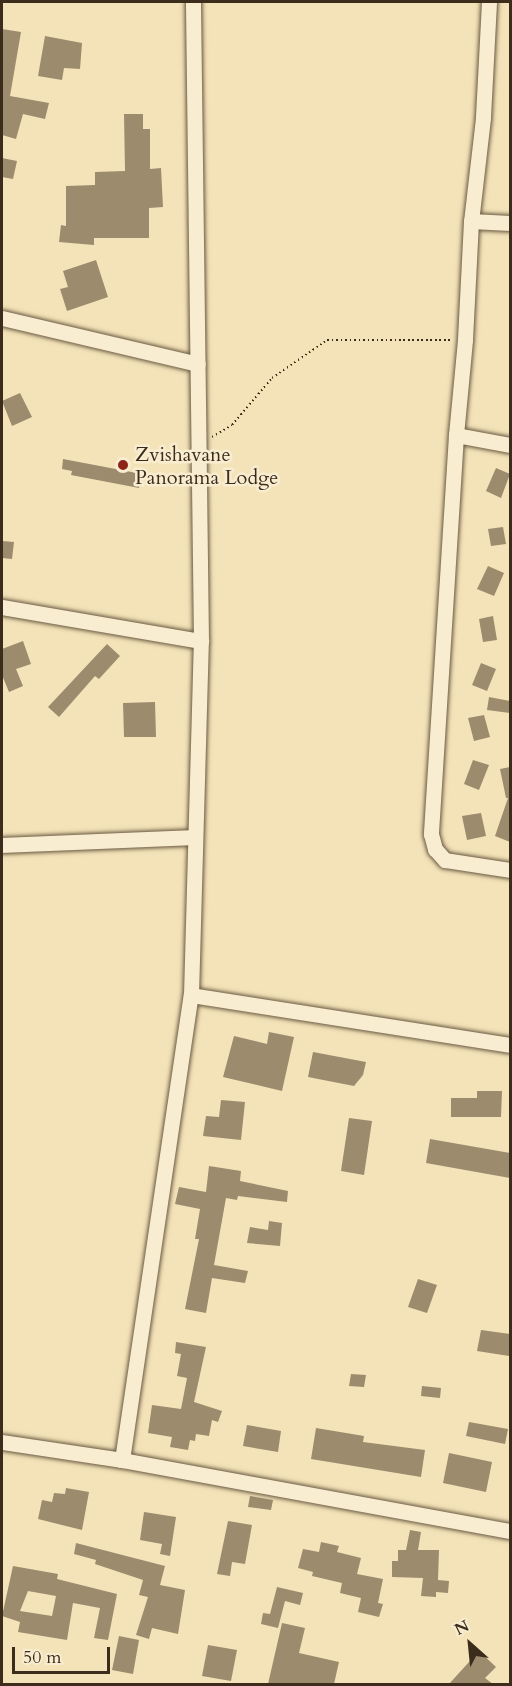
<!DOCTYPE html>
<html>
<head>
<meta charset="utf-8">
<style>
  body { margin:0 }
  #map { position:relative; width:512px; height:1686px; overflow:hidden; background:#f4e3b8; font-family:Cardo,serif }
  div>[style] { position:absolute }
  .building>* { inset:0; background:#9c8b6d }
  .path>* { height:2px; margin-top:-1px; transform-origin:0; background:repeating-linear-gradient(90deg,#3c2c1b 0 1.5px,transparent 0 4.5px) }
  .roads { filter:drop-shadow(0 0 2px #6a5a42) drop-shadow(0 0 2px #6a5a42) }
  .minor>* { height:15px; margin:-7.5px; padding:0 7.5px; transform-origin:7.5px; border-radius:7.5px; background:#f8edd1 }
  .dots>* { width:16px; height:16px; translate:-50% -50%; box-sizing:border-box; border:3px solid #f8edd1; border-radius:50% }
  span { translate:-50% -50%; white-space:nowrap; text-align:center; line-height:1.15; -webkit-text-stroke:5px #f8edd1; paint-order:stroke }
  .poi-label { font-size:20px; color:#3c2c1b }
  .left { translate:0 -50%; text-align:left }
  .frame { position:absolute; inset:0; border:3px solid #3c2c1b; pointer-events:none }
  .north { position:absolute; left:440px; top:1614px; width:60px; height:60px; -webkit-text-stroke:4px #f8edd1; paint-order:stroke; rotate:333deg; font-size:16px; font-weight:700; line-height:24px; text-align:center; color:#3c2c1b }
  .north::after { content:''; display:block; margin:auto; width:21px; height:27px; background:#3c2c1b; clip-path:polygon(50% 0,100% 100%,50% 72%,0 100%) }
  .scale { position:absolute; left:12px; top:1647px; width:98px; height:27px; box-sizing:border-box; border:3px solid #3c2c1b; border-top:0; padding-left:8px; font-size:18px; line-height:21px; white-space:nowrap; color:#3c2c1b; -webkit-text-stroke:4px #f8edd1; paint-order:stroke }
</style>
</head>
<body>
<div id="map">
  <div class="building">
    <div style="clip-path:polygon(2px 29px,21px 32px,10px 96px,49px 103px,45px 119px,23px 114px,16px 139px,2px 135px)"></div>
    <div style="clip-path:polygon(45px 36px,82px 43px,80px 69px,64px 68px,62px 80px,38px 76px)"></div>
    <div style="clip-path:polygon(124px 114px,143px 114px,143px 129px,150px 129px,150px 169px,161px 168px,163px 207px,149px 208px,149px 238px,94px 238px,94px 245px,59px 242px,61px 225px,66px 226px,66px 186px,95px 185px,95px 172px,125px 171px)"></div>
    <div style="clip-path:polygon(2px 158px,17px 161px,13px 179px,2px 177px)"></div>
    <div style="clip-path:polygon(96px 260px,108px 297px,67px 311px,60px 289px,68px 287px,63px 271px)"></div>
    <div style="clip-path:polygon(20px 393px,32px 417px,12px 426px,2px 401px)"></div>
    <div style="clip-path:polygon(63px 459px,142px 474px,139px 488px,71px 475px,72px 471px,62px 469px)"></div>
    <div style="clip-path:polygon(496px 468px,510px 474px,501px 498px,486px 491px)"></div>
    <div style="clip-path:polygon(503px 527px,506px 544px,491px 546px,488px 529px)"></div>
    <div style="clip-path:polygon(2px 541px,14px 542px,12px 559px,2px 558px)"></div>
    <div style="clip-path:polygon(488px 566px,504px 573px,494px 596px,477px 589px)"></div>
    <div style="clip-path:polygon(493px 616px,497px 640px,483px 642px,479px 619px)"></div>
    <div style="clip-path:polygon(23px 641px,31px 664px,16px 669px,23px 686px,9px 692px,2px 675px,2px 649px)"></div>
    <div style="clip-path:polygon(107px 644px,120px 656px,99px 679px,95px 676px,59px 717px,48px 707px)"></div>
    <div style="clip-path:polygon(481px 663px,496px 669px,487px 691px,472px 685px)"></div>
    <div style="clip-path:polygon(489px 697px,510px 701px,510px 713px,487px 710px)"></div>
    <div style="clip-path:polygon(155px 702px,156px 737px,124px 737px,123px 703px)"></div>
    <div style="clip-path:polygon(484px 715px,490px 737px,474px 741px,468px 718px)"></div>
    <div style="clip-path:polygon(473px 760px,489px 765px,479px 790px,464px 784px)"></div>
    <div style="clip-path:polygon(510px 767px,510px 842px,495px 836px,508px 798px,506px 798px,500px 769px)"></div>
    <div style="clip-path:polygon(481px 813px,486px 836px,467px 840px,462px 816px)"></div>
    <div style="clip-path:polygon(269px 1032px,294px 1037px,282px 1091px,223px 1077px,234px 1036px,267px 1044px)"></div>
    <div style="clip-path:polygon(313px 1052px,366px 1062px,363px 1075px,354px 1086px,308px 1077px)"></div>
    <div style="clip-path:polygon(477px 1091px,502px 1091px,501px 1117px,451px 1117px,451px 1098px,477px 1098px)"></div>
    <div style="clip-path:polygon(221px 1100px,245px 1102px,241px 1140px,203px 1136px,206px 1116px,219px 1117px)"></div>
    <div style="clip-path:polygon(349px 1118px,372px 1121px,364px 1175px,341px 1171px)"></div>
    <div style="clip-path:polygon(430px 1139px,510px 1153px,510px 1178px,426px 1163px)"></div>
    <div style="clip-path:polygon(209px 1166px,241px 1171px,240px 1181px,288px 1191px,287px 1202px,238px 1196px,237px 1200px,226px 1198px,214px 1265px,248px 1271px,245px 1283px,212px 1278px,206px 1313px,185px 1309px,199px 1239px,195px 1239px,200px 1209px,175px 1204px,179px 1187px,206px 1192px)"></div>
    <div style="clip-path:polygon(269px 1221px,282px 1223px,280px 1246px,247px 1243px,250px 1227px,268px 1230px)"></div>
    <div style="clip-path:polygon(418px 1279px,437px 1285px,427px 1313px,408px 1307px)"></div>
    <div style="clip-path:polygon(481px 1330px,510px 1334px,509px 1356px,477px 1351px)"></div>
    <div style="clip-path:polygon(176px 1342px,206px 1347px,194px 1402px,222px 1411px,218px 1422px,212px 1420px,209px 1436px,196px 1434px,195px 1441px,190px 1440px,188px 1450px,170px 1447px,172px 1437px,148px 1433px,152px 1405px,181px 1409px,187px 1378px,177px 1376px,181px 1354px,175px 1353px)"></div>
    <div style="clip-path:polygon(351px 1374px,366px 1375px,364px 1387px,349px 1386px)"></div>
    <div style="clip-path:polygon(422px 1386px,441px 1388px,440px 1398px,421px 1396px)"></div>
    <div style="clip-path:polygon(469px 1422px,508px 1429px,505px 1444px,466px 1436px)"></div>
    <div style="clip-path:polygon(247px 1425px,281px 1431px,278px 1452px,243px 1446px)"></div>
    <div style="clip-path:polygon(316px 1428px,364px 1436px,363px 1442px,425px 1450px,421px 1477px,311px 1459px)"></div>
    <div style="clip-path:polygon(449px 1453px,492px 1462px,486px 1492px,443px 1483px)"></div>
    <div style="clip-path:polygon(66px 1488px,89px 1492px,82px 1530px,38px 1519px,42px 1500px,52px 1502px,54px 1493px,65px 1494px)"></div>
    <div style="clip-path:polygon(250px 1496px,273px 1500px,271px 1510px,248px 1507px)"></div>
    <div style="clip-path:polygon(144px 1512px,176px 1517px,170px 1556px,160px 1554px,162px 1544px,140px 1540px)"></div>
    <div style="clip-path:polygon(228px 1521px,252px 1525px,245px 1564px,232px 1562px,230px 1576px,217px 1574px)"></div>
    <div style="clip-path:polygon(410px 1530px,421px 1532px,418px 1550px,439px 1550px,438px 1580px,449px 1581px,448px 1593px,436px 1592px,436px 1597px,421px 1596px,423px 1578px,392px 1577px,392px 1561px,398px 1561px,398px 1550px,406px 1550px)"></div>
    <div style="clip-path:polygon(321px 1542px,339px 1546px,337px 1552px,361px 1558px,357px 1574px,383px 1579px,378px 1603px,383px 1604px,379px 1617px,358px 1612px,361px 1598px,340px 1593px,342px 1583px,312px 1576px,313px 1572px,298px 1568px,303px 1549px,319px 1552px)"></div>
    <div style="clip-path:polygon(76px 1543px,165px 1566px,160px 1585px,185px 1590px,178px 1634px,152px 1628px,149px 1639px,136px 1635px,148px 1597px,139px 1595px,143px 1580px,95px 1564px,96px 1560px,74px 1554px)"></div>
    <div style="clip-path:polygon(evenodd,13px 1566px,58px 1574px,57px 1579px,117px 1594px,108px 1640px,94px 1638px,100px 1608px,73px 1603px,67px 1640px,18px 1632px,20px 1622px,2px 1616px,13px 1566px,28px 1591px,56px 1596px,52px 1616px,20px 1611px,28px 1591px)"></div>
    <div style="clip-path:polygon(277px 1587px,303px 1593px,300px 1605px,285px 1601px,278px 1628px,261px 1624px,263px 1613px,270px 1614px)"></div>
    <div style="clip-path:polygon(282px 1623px,305px 1628px,299px 1653px,339px 1662px,334px 1684px,268px 1684px)"></div>
    <div style="clip-path:polygon(119px 1636px,139px 1640px,133px 1674px,112px 1670px)"></div>
    <div style="clip-path:polygon(208px 1645px,237px 1650px,231px 1681px,202px 1676px)"></div>
    <div style="clip-path:polygon(479px 1651px,496px 1667px,485px 1678px,493px 1684px,449px 1684px)"></div>
  </div>
  <div class="path">
    <div style="left:212px;top:437px;width:23px;rotate:-31deg"></div>
    <div style="left:232px;top:425px;width:62px;rotate:-49.6deg"></div>
    <div style="left:272px;top:378px;width:67px;rotate:-34.6deg"></div>
    <div style="left:327px;top:340px;width:125px"></div>
  </div>
  <div class="roads">
    <div class="minor">
      <div style="left:489px;top:2px;width:116px;rotate:93deg"></div>
      <div style="left:483px;top:118px;width:104px;rotate:96.6deg"></div>
      <div style="left:471px;top:221px;width:119px;rotate:92.9deg"></div>
      <div style="left:465px;top:340px;width:95px;rotate:95.4deg"></div>
      <div style="left:456px;top:435px;width:400px;rotate:93.6deg"></div>
      <div style="left:431px;top:834px;width:16px;rotate:75deg"></div>
      <div style="left:435px;top:849px;width:15px;rotate:48deg"></div>
      <div style="left:445px;top:860px;width:66px;rotate:8.7deg"></div>
      <div style="left:471px;top:221px;width:39px;rotate:3deg"></div>
      <div style="left:2px;top:318px;width:201px;rotate:13.2deg"></div>
      <div style="left:456px;top:435px;width:55px;rotate:10.5deg"></div>
      <div style="left:2px;top:607px;width:202px;rotate:9.7deg"></div>
      <div style="left:2px;top:845px;width:192px;rotate:-2.4deg"></div>
      <div style="left:191px;top:995px;width:323px;rotate:8.9deg"></div>
      <div style="left:2px;top:1442px;width:121px;rotate:8.5deg"></div>
      <div style="left:122px;top:1460px;width:394px;rotate:10.4deg"></div>
      <div style="left:122px;top:1460px;width:470px;rotate:-81.6deg"></div>
      <div style="left:191px;top:995px;width:354px;rotate:-88.4deg"></div>
      <div style="left:201px;top:641px;width:639px;rotate:-90.72deg"></div>
    </div>
  </div>
  <div class="dots">
    <div style="left:123px;top:465px;background:#8f2418"></div>
  </div>
  <div class="poi-label">
    <span class="left" style="left:135px;top:466px">Zvishavane<br>Panorama Lodge</span>
  </div>
  <div class="frame"></div>
  <div class="north">N</div>
  <div class="scale">50 m</div>
</div>
</body>
</html>
